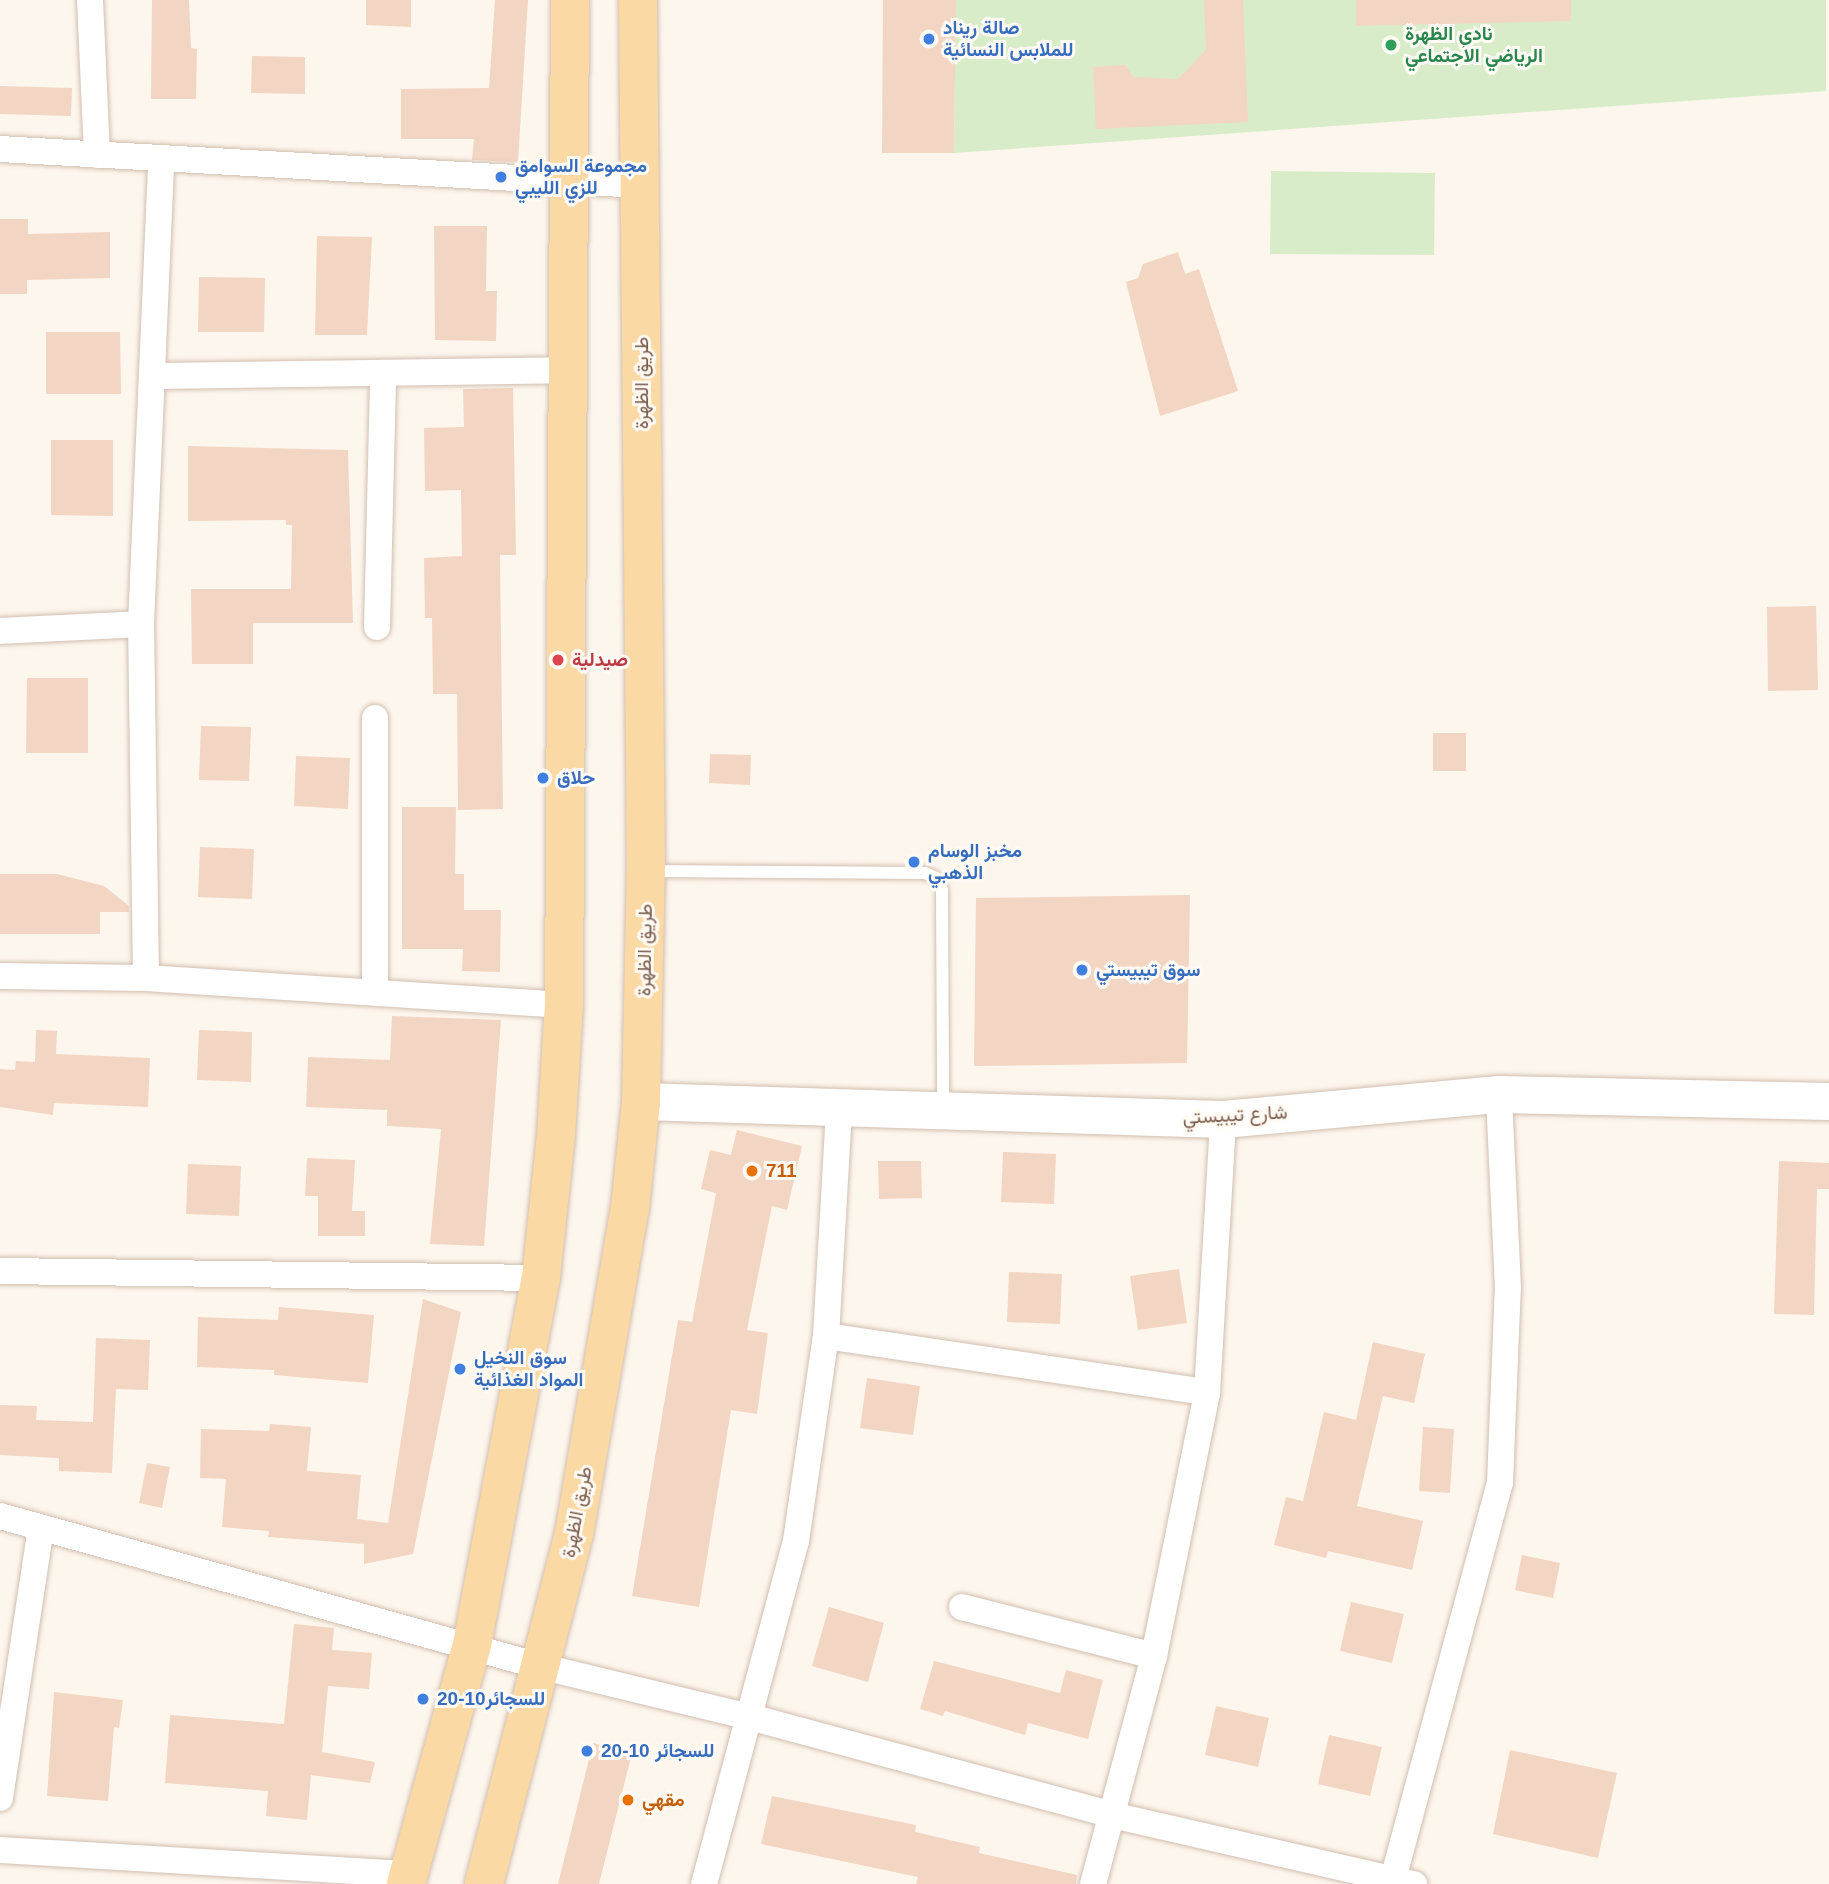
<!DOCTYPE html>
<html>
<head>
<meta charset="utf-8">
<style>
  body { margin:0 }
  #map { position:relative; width:1829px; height:1884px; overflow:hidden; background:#fdf6ec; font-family:Arial,Vazirmatn,sans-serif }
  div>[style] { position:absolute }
  .green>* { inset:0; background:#d8ecc9 }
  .building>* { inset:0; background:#f3d5c3 }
  .roads { filter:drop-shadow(0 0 2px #d1beb0) drop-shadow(0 0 2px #d1beb0) }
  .lane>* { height:12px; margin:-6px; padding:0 6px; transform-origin:6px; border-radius:6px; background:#fff }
  .street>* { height:26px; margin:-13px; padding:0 13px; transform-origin:13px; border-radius:13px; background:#fff }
  .secondary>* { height:37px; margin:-18.5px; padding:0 18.5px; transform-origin:18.5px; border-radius:18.5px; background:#fff }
  .primary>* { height:38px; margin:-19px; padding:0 19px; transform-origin:19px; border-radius:19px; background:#fbd9a5 }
  .dots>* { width:19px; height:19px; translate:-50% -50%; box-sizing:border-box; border:4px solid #fffaf3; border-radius:50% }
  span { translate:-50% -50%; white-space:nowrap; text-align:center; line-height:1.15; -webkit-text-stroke:6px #fffaf3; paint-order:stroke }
  .shop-label { font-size:19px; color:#366cbe; font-weight:700 }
  .left { translate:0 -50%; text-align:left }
  .leisure-label { font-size:19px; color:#27864d; font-weight:700 }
  .street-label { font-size:19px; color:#7a5c4d }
  .health-label { font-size:19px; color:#be3a42; font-weight:700 }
  .food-label { font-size:19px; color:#c56008; font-weight:700 }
</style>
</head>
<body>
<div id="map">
  <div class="green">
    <div style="clip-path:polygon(956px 0,1826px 0,1826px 91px,954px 153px)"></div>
    <div style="clip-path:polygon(1271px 171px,1435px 173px,1434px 255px,1270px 254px)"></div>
  </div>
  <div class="building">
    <div style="clip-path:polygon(152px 0,189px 0,191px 48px,197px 49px,196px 99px,151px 99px)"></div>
    <div style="clip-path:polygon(366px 0,411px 0,411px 27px,366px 25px)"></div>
    <div style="clip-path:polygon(495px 0,528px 0,518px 162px,472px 160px,474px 139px,401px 139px,401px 89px,489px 88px)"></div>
    <div style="clip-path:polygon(883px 0,956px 0,954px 153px,882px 153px)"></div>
    <div style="clip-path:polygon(1204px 0,1243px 0,1248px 122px,1096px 129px,1093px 67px,1126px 65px,1133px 77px,1178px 79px,1206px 50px)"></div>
    <div style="clip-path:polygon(1356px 0,1571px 0,1571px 21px,1356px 26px)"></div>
    <div style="clip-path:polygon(252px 56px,305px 57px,305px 94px,251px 93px)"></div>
    <div style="clip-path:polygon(0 86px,72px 88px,71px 116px,0 114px)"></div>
    <div style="clip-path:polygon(0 219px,28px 219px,28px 234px,110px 232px,110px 278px,27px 280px,27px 294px,0 294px)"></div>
    <div style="clip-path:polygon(434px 226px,487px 226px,486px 291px,497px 291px,496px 341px,435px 340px)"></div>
    <div style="clip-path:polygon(317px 236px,372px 237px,367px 335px,315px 335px)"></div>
    <div style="clip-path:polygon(1178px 252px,1185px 274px,1199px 269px,1238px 391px,1160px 416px,1126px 282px,1138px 278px,1143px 264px)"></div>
    <div style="clip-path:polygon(199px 277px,265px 278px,264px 332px,198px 332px)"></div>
    <div style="clip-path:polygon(46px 332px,120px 332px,121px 394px,46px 394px)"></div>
    <div style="clip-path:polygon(513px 388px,516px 555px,500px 555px,503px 809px,458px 810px,457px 694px,433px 694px,432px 618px,425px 618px,424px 558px,462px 556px,461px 490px,425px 491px,424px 428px,464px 427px,463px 389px)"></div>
    <div style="clip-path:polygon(51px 440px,113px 440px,113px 516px,51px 515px)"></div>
    <div style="clip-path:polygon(188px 446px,348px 450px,353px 623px,253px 623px,253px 664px,192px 664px,191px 589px,291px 589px,292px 525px,286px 525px,286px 520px,188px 521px)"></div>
    <div style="clip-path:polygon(1816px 606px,1818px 690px,1768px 691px,1767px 607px)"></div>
    <div style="clip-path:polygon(27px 678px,88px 678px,88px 753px,26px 753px)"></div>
    <div style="clip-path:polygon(201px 726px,251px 727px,249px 781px,199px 780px)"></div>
    <div style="clip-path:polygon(1433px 733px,1466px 733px,1466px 771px,1433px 771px)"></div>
    <div style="clip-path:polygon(710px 754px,751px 755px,750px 785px,709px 783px)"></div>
    <div style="clip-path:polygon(296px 756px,350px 758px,348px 809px,294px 806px)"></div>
    <div style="clip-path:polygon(402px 807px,456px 807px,455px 874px,464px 874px,464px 910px,501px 910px,500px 972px,462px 971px,463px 949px,402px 949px)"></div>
    <div style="clip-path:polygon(200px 847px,254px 849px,252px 899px,198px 897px)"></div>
    <div style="clip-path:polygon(0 874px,57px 874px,104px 886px,129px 906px,129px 912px,100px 912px,100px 934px,0 934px)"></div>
    <div style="clip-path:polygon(1190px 895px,1187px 1063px,974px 1066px,976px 898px)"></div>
    <div style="clip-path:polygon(392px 1016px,501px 1020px,484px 1246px,430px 1244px,441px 1129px,387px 1126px,387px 1110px,306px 1107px,308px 1057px,390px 1060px)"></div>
    <div style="clip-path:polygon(36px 1030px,57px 1031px,56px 1054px,150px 1058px,148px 1107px,54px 1103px,53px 1115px,0 1107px,0 1069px,15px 1070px,16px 1061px,35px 1062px)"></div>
    <div style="clip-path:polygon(199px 1030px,252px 1032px,251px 1082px,197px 1080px)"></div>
    <div style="clip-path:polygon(737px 1130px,802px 1146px,787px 1210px,772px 1206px,747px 1330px,768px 1333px,757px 1414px,731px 1410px,699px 1607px,632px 1596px,678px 1320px,692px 1322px,716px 1193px,701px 1189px,710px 1150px,731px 1155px)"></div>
    <div style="clip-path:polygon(1003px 1152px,1056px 1154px,1054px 1204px,1001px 1202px)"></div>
    <div style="clip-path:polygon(307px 1158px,355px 1160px,352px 1211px,365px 1211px,365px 1236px,318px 1236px,318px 1196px,305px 1196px)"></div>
    <div style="clip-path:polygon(878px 1161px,921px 1161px,922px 1198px,879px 1199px)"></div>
    <div style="clip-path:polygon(1779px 1161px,1829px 1163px,1829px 1189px,1817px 1189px,1814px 1315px,1774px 1314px)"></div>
    <div style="clip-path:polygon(188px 1164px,241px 1166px,239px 1216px,186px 1214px)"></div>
    <div style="clip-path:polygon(1179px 1269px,1187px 1323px,1138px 1330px,1130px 1276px)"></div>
    <div style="clip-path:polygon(1009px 1272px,1062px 1274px,1060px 1324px,1007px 1322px)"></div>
    <div style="clip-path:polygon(423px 1299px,461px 1312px,413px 1554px,364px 1564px,364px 1544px,268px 1537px,269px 1531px,222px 1527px,226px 1479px,200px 1478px,201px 1429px,269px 1431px,270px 1424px,311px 1427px,307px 1471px,361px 1475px,357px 1519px,388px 1523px)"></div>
    <div style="clip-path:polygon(279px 1307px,374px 1315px,368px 1383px,274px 1375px,274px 1370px,197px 1367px,198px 1317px,278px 1320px)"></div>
    <div style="clip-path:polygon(96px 1338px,150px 1340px,148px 1390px,116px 1389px,112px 1473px,59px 1471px,59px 1458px,0 1455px,0 1405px,37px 1406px,36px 1420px,93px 1422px)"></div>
    <div style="clip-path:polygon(1373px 1342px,1425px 1354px,1414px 1403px,1383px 1396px,1357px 1506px,1423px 1521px,1412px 1570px,1328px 1551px,1326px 1558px,1274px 1545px,1286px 1497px,1303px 1501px,1324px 1412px,1356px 1420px)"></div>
    <div style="clip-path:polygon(867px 1378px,920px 1386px,913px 1435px,860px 1428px)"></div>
    <div style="clip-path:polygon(1423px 1427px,1454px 1429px,1450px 1493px,1419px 1491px)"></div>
    <div style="clip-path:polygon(147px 1463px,170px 1467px,162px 1508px,139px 1503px)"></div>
    <div style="clip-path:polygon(1522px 1555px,1560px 1563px,1553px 1598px,1515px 1590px)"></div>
    <div style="clip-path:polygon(1351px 1602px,1404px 1614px,1392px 1663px,1340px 1651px)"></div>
    <div style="clip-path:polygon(829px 1607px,884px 1623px,868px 1682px,812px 1666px)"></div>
    <div style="clip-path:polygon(294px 1624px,334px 1628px,332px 1650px,372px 1653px,369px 1689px,328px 1686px,322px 1752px,375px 1762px,370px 1783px,311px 1775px,307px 1820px,266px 1816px,268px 1791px,165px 1783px,170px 1715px,284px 1724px)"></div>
    <div style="clip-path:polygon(934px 1661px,1060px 1693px,1066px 1670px,1103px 1680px,1088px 1739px,1028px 1723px,1025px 1735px,945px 1711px,943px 1716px,920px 1709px)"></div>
    <div style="clip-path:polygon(54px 1692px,123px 1700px,119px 1728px,114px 1727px,108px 1801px,47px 1796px)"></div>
    <div style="clip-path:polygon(1216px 1706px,1269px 1718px,1258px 1767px,1205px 1755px)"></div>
    <div style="clip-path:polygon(1329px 1735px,1382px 1747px,1370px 1796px,1318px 1784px)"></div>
    <div style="clip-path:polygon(593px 1743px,632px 1753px,599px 1884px,558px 1884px)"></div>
    <div style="clip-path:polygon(1510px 1750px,1617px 1773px,1598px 1858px,1493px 1834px)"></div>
    <div style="clip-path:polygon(772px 1796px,916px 1825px,915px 1832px,980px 1847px,979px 1853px,1077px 1875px,1076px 1884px,916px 1884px,918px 1877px,761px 1844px)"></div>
  </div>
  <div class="roads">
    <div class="lane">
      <div style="left:648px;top:871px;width:277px;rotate:0.4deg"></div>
      <div style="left:925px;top:873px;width:12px;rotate:24deg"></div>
      <div style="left:936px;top:878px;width:13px;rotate:63deg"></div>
      <div style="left:942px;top:890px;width:218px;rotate:89.7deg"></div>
    </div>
    <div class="street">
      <div style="left:90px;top:0;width:155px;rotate:87.4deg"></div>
      <div style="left:0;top:149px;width:641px;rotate:3.22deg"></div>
      <div style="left:152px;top:376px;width:417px;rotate:-0.8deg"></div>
      <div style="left:377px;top:627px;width:254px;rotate:-88.6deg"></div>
      <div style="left:0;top:631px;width:141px;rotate:-2.8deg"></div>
      <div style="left:0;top:976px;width:146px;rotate:0.8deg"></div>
      <div style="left:146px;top:978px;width:419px;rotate:3.7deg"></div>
      <div style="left:146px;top:978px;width:354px;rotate:-90.8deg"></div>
      <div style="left:141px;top:624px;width:463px;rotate:-87.5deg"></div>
      <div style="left:375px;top:992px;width:274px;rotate:-90deg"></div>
      <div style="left:0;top:1271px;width:541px;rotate:0.74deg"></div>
      <div style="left:826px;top:1336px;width:385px;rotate:8.4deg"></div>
      <div style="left:0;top:1516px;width:564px;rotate:15.54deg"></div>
      <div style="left:543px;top:1667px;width:213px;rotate:13.6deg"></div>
      <div style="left:750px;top:1717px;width:375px;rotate:15.1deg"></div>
      <div style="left:1112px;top:1815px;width:310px;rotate:12.9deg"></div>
      <div style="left:962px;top:1607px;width:198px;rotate:14.3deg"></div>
      <div style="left:0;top:1798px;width:273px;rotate:-81.4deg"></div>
      <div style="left:0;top:1850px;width:410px;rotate:3.4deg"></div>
      <div style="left:1393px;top:1879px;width:410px;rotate:-74.9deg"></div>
      <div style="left:1500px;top:1483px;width:195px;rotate:-87.7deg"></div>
      <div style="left:1508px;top:1288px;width:194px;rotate:-92.7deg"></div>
      <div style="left:704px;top:1884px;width:355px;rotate:-75deg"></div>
      <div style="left:796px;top:1541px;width:207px;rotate:-81.7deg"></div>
      <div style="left:826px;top:1336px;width:228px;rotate:-86.7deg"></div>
      <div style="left:1093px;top:1884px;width:236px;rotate:-75deg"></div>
      <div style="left:1154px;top:1656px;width:269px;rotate:-78.6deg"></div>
      <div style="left:1207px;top:1392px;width:273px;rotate:-86.6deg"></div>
    </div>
    <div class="secondary">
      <div style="left:641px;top:1101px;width:582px;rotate:1.77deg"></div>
      <div style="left:1223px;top:1119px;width:277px;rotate:-5.2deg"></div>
      <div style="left:1499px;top:1094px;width:330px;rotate:1.2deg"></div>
    </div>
    <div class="primary">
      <div style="left:406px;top:1884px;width:248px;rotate:-74.6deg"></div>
      <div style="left:472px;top:1645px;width:373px;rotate:-79.4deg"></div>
      <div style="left:541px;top:1278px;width:144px;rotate:-84deg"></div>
      <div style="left:556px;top:1135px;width:130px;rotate:-86.5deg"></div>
      <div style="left:564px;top:1005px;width:1005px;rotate:-89.66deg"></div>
      <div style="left:484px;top:1884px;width:361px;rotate:-75.6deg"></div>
      <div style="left:574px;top:1534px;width:331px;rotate:-80.3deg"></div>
      <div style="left:630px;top:1208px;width:108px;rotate:-84.1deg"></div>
      <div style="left:641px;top:1101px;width:230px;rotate:-88.8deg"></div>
      <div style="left:646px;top:871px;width:871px;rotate:-90.53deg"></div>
    </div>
  </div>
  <div class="dots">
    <div style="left:929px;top:39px;background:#3f7fe0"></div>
    <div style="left:1391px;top:45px;background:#2e9e5b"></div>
    <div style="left:501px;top:177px;background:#3f7fe0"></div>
    <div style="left:558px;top:660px;background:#e0444e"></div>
    <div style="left:543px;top:778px;background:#3f7fe0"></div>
    <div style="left:914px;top:862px;background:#3f7fe0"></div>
    <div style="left:1082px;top:970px;background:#3f7fe0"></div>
    <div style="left:752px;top:1171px;background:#e8710a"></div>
    <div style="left:460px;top:1369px;background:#3f7fe0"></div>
    <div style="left:423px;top:1699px;background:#3f7fe0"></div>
    <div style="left:587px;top:1751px;background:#3f7fe0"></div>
    <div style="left:628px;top:1800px;background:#e8710a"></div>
  </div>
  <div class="shop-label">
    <span class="left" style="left:943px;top:39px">صالة ريناد<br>للملابس النسائية</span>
    <span class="left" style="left:515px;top:177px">مجموعة السوامق<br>للزي الليبي</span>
    <span class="left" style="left:557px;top:778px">حلاق</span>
    <span class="left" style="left:928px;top:862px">مخبز الوسام<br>الذهبي</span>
    <span class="left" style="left:1096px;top:970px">سوق تيبيستي</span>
    <span class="left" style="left:474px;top:1369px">سوق النخيل<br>المواد الغذائية</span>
    <span class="left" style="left:437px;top:1699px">20-10للسجائر</span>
    <span class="left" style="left:601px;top:1751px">20-10 للسجائر</span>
  </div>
  <div class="leisure-label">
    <span class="left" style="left:1405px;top:45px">نادي الظهرة<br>الرياضي الاجتماعي</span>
  </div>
  <div class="street-label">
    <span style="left:642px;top:383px;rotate:-90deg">طريق الظهرة</span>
    <span style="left:645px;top:950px;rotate:-89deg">طريق الظهرة</span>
    <span style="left:1235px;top:1115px;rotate:-3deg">شارع تيبيستي</span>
    <span style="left:577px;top:1512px;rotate:-79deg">طريق الظهرة</span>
  </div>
  <div class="health-label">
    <span class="left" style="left:572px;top:660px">صيدلية</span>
  </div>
  <div class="food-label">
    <span class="left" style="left:766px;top:1171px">711</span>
    <span class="left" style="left:642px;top:1800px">مقهي</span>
  </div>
</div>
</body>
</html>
